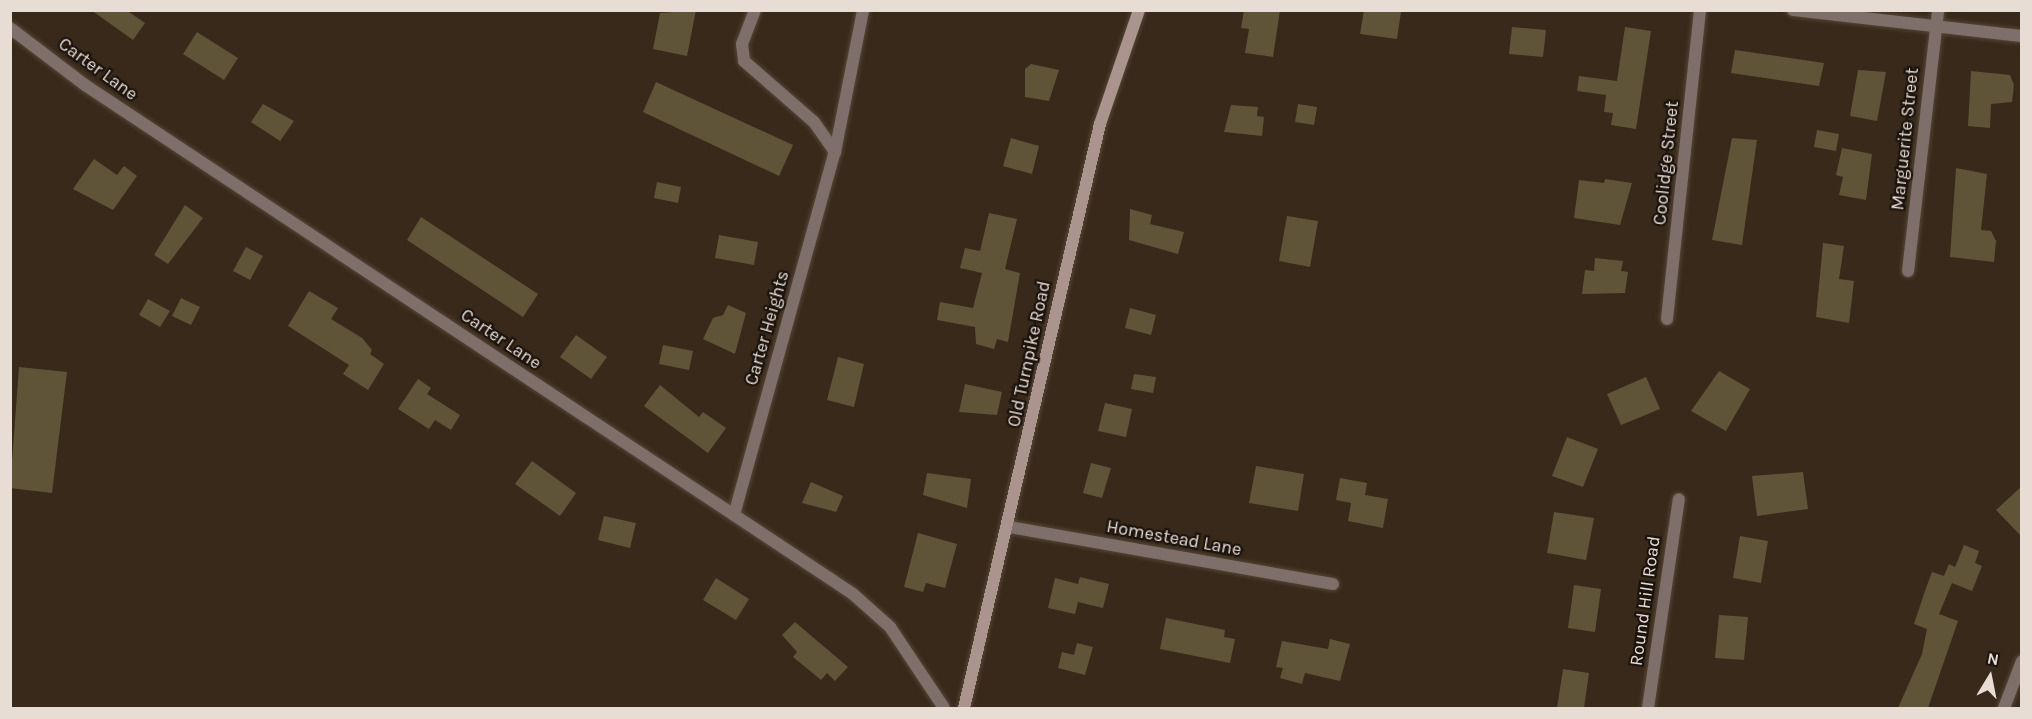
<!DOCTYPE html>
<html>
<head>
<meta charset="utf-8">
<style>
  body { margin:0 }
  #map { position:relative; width:2032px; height:719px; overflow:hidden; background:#39291a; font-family:Karla,sans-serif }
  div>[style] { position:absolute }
  .building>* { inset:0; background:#5f5438 }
  .roads { filter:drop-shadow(0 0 2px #554638) drop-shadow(0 0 2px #554638) }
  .street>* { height:12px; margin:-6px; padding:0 6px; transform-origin:6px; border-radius:6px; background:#7e6f6a }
  .secondary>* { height:12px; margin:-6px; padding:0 6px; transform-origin:6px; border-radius:6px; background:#ab948d }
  span { translate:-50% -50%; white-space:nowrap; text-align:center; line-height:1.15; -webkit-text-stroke:4.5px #1b130d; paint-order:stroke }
  .street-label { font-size:18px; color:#e8ddd4 }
  .frame { position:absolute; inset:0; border:12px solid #e8ddd4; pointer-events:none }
  .north { position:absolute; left:1960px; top:647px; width:60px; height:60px; -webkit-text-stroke:4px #1b130d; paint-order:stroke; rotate:10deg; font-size:16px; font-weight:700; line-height:24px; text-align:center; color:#e8ddd4 }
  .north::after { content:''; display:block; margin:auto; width:21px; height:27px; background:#e8ddd4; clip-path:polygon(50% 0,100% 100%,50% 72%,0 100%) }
</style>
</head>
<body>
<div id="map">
  <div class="building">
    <div style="clip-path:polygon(91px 10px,126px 10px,145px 23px,133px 40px)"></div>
    <div style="clip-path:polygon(696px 10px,687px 56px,653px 49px,660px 13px)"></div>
    <div style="clip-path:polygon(1244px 10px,1280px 10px,1273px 57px,1245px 53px,1249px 29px,1241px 28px)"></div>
    <div style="clip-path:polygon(1364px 10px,1401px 12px,1397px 39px,1360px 34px)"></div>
    <div style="clip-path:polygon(1512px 27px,1546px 30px,1543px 57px,1509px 54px)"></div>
    <div style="clip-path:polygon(1625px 27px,1651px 31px,1636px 129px,1611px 125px,1613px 113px,1604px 112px,1606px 95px,1577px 91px,1579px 76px,1617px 81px)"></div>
    <div style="clip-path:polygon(197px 32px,238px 58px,224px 80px,183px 54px)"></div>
    <div style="clip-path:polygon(1735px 50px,1824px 63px,1819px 86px,1731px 73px)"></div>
    <div style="clip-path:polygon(1031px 64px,1059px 70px,1049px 101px,1025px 97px,1025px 69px)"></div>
    <div style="clip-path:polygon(1858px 70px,1886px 72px,1877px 121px,1850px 116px)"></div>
    <div style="clip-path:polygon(1971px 71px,2010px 75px,2014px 85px,2012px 102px,1991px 104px,1990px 128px,1968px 126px)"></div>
    <div style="clip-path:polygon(656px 82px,793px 145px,779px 176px,643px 112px)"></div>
    <div style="clip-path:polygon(263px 104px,294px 121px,280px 141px,251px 122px)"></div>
    <div style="clip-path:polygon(1298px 104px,1317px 107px,1314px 125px,1295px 122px)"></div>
    <div style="clip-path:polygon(1231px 105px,1258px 107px,1257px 116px,1264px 117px,1262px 136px,1224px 132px)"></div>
    <div style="clip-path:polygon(1817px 130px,1839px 134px,1836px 151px,1814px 147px)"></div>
    <div style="clip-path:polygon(1011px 138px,1039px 146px,1032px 174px,1003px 166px)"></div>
    <div style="clip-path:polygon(1732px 138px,1757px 140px,1742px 245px,1712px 240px)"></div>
    <div style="clip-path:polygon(1842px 148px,1872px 154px,1866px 200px,1839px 195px,1843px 177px,1836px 175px)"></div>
    <div style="clip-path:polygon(94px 159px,117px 175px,124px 166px,137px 176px,113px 210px,73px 189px)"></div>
    <div style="clip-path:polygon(1956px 168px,1987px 174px,1981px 230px,1991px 231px,1996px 241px,1994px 262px,1950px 257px)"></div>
    <div style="clip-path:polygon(1605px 179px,1632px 183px,1620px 225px,1574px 218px,1579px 180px,1604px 183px)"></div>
    <div style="clip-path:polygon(657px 182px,681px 187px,678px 203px,654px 198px)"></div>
    <div style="clip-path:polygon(185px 205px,203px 218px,168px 264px,154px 255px)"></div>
    <div style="clip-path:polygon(1130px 209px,1152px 215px,1150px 224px,1184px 232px,1178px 254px,1129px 240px)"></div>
    <div style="clip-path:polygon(989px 213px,1017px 219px,1005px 269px,1020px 273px,1008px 342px,997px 339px,994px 349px,976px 344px,975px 327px,937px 320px,940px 302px,973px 308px,982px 273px,960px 268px,965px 248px,980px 251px)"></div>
    <div style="clip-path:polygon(1287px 216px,1318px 221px,1310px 267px,1279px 261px)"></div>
    <div style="clip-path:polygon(421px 217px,538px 294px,523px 317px,407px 240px)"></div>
    <div style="clip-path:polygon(719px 235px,758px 242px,754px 265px,715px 258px)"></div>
    <div style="clip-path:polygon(1823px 243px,1844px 246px,1839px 279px,1854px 281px,1849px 323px,1816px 317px)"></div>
    <div style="clip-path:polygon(246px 247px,263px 256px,250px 280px,233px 271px)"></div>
    <div style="clip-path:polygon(1595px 258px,1623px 261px,1621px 271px,1628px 272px,1625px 293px,1582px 294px,1585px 270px,1594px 271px)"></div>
    <div style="clip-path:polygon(309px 291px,338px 308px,331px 319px,362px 338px,372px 350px,370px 354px,384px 364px,368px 390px,343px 374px,349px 365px,288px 326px)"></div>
    <div style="clip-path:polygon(181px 298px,200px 307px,191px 325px,172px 316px)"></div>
    <div style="clip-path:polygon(148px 299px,170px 311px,160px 327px,139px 315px)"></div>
    <div style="clip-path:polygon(728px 305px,746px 313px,735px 354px,703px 339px,713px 318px,723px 315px)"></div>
    <div style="clip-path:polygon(1130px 308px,1156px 315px,1151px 335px,1125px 328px)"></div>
    <div style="clip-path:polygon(576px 335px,607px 357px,591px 379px,560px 357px)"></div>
    <div style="clip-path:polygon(663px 345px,693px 351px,689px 370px,659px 364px)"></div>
    <div style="clip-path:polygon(838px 357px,864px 364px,854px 407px,827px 400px)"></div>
    <div style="clip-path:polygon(19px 367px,67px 372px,52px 493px,10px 488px)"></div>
    <div style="clip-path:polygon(1719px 371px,1750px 389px,1726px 431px,1691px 411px)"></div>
    <div style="clip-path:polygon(1134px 374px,1156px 377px,1153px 393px,1131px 389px)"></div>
    <div style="clip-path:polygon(1646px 377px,1660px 409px,1621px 425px,1607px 394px)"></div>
    <div style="clip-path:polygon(418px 379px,431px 388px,427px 394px,460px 415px,451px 430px,435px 420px,429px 429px,398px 409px)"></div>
    <div style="clip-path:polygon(965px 384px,1002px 392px,997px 415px,959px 412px)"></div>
    <div style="clip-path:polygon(660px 385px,699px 417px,703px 412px,726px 428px,708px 453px,644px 406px)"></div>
    <div style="clip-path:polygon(1105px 403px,1132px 409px,1126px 437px,1098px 431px)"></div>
    <div style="clip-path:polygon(1567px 437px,1598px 449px,1583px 487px,1552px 476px)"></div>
    <div style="clip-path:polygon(532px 461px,576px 493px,560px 516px,515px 484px)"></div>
    <div style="clip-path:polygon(1091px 463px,1111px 468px,1102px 498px,1083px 493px)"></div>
    <div style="clip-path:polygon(1256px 466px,1304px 474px,1298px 511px,1249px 503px)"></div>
    <div style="clip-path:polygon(1803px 472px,1808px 509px,1757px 516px,1752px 476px)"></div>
    <div style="clip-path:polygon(927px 473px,971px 479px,967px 508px,923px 495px)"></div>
    <div style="clip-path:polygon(1340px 478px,1367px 483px,1365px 495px,1388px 499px,1383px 528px,1348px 521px,1351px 503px,1336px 500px)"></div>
    <div style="clip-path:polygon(811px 482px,843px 496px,836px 512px,802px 503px)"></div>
    <div style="clip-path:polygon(2022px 486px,2022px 537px,1996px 510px)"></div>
    <div style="clip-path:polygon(1554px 512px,1594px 518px,1586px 560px,1547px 553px)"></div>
    <div style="clip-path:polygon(604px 516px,636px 523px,630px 548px,598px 540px)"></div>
    <div style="clip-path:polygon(918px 533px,957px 544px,945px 588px,926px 583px,923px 592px,904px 587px)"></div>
    <div style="clip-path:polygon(1740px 536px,1768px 541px,1761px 583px,1733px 578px)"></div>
    <div style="clip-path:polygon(1964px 545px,1979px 551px,1975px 563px,1982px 566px,1972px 591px,1952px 583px,1939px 614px,1958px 621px,1928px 708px,1898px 708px,1922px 654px,1927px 629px,1914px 624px,1926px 588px,1932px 572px,1944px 576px,1949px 564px,1955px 567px)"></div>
    <div style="clip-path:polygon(1080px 577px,1109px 584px,1103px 608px,1078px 602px,1075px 614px,1048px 608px,1055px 578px,1078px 584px)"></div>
    <div style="clip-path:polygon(716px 578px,749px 599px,736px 620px,703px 600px)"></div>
    <div style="clip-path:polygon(1574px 585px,1601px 589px,1595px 632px,1568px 628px)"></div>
    <div style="clip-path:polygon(1719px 615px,1748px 617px,1744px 660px,1715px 658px)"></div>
    <div style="clip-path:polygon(1166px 618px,1225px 630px,1224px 637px,1235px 639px,1230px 663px,1160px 649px)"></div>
    <div style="clip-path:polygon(795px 622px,848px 667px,835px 681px,827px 673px,821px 680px,793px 657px,797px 652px,782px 635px)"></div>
    <div style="clip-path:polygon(1330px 639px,1350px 644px,1340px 681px,1305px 673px,1302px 684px,1280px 678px,1283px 668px,1276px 667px,1282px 641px,1328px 649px)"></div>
    <div style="clip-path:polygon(1077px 643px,1093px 647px,1085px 675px,1058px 668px,1062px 652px,1074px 655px)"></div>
    <div style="clip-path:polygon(1563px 669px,1589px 673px,1584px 708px,1557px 708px)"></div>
  </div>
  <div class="roads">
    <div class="street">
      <div style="left:755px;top:10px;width:36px;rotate:111deg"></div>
      <div style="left:742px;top:44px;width:17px;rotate:83deg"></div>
      <div style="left:744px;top:61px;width:93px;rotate:41.1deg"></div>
      <div style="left:814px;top:122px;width:37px;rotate:55deg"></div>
      <div style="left:1793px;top:10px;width:230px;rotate:6.5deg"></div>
      <div style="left:10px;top:28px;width:94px;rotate:37.2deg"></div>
      <div style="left:85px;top:85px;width:921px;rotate:33.53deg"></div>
      <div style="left:853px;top:594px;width:50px;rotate:41.7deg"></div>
      <div style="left:890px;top:627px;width:97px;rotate:56.3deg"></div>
      <div style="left:1908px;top:271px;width:263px;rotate:-83.4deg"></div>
      <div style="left:1667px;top:319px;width:311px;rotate:-83.9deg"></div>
      <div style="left:734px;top:515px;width:377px;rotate:-74.5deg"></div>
      <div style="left:835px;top:152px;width:145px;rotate:-78.8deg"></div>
      <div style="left:1009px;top:527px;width:329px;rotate:10deg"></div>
      <div style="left:1648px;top:708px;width:211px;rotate:-81.6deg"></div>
      <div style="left:2004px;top:708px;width:50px;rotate:-69deg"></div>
    </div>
    <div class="secondary">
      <div style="left:964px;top:708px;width:600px;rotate:-76.89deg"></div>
      <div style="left:1100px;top:124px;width:120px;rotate:-71.1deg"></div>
    </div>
  </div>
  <div class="street-label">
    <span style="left:98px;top:69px;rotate:36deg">Carter Lane</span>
    <span style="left:1905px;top:139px;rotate:-84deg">Marguerite Street</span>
    <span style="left:1666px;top:163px;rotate:-84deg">Coolidge Street</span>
    <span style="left:767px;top:328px;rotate:-74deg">Carter Heights</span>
    <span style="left:501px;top:339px;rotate:34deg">Carter Lane</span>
    <span style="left:1029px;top:354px;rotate:-78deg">Old Turnpike Road</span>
    <span style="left:1174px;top:538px;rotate:10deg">Homestead Lane</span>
    <span style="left:1645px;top:601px;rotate:-82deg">Round Hill Road</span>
  </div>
  <div class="frame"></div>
  <div class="north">N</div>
</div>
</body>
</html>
